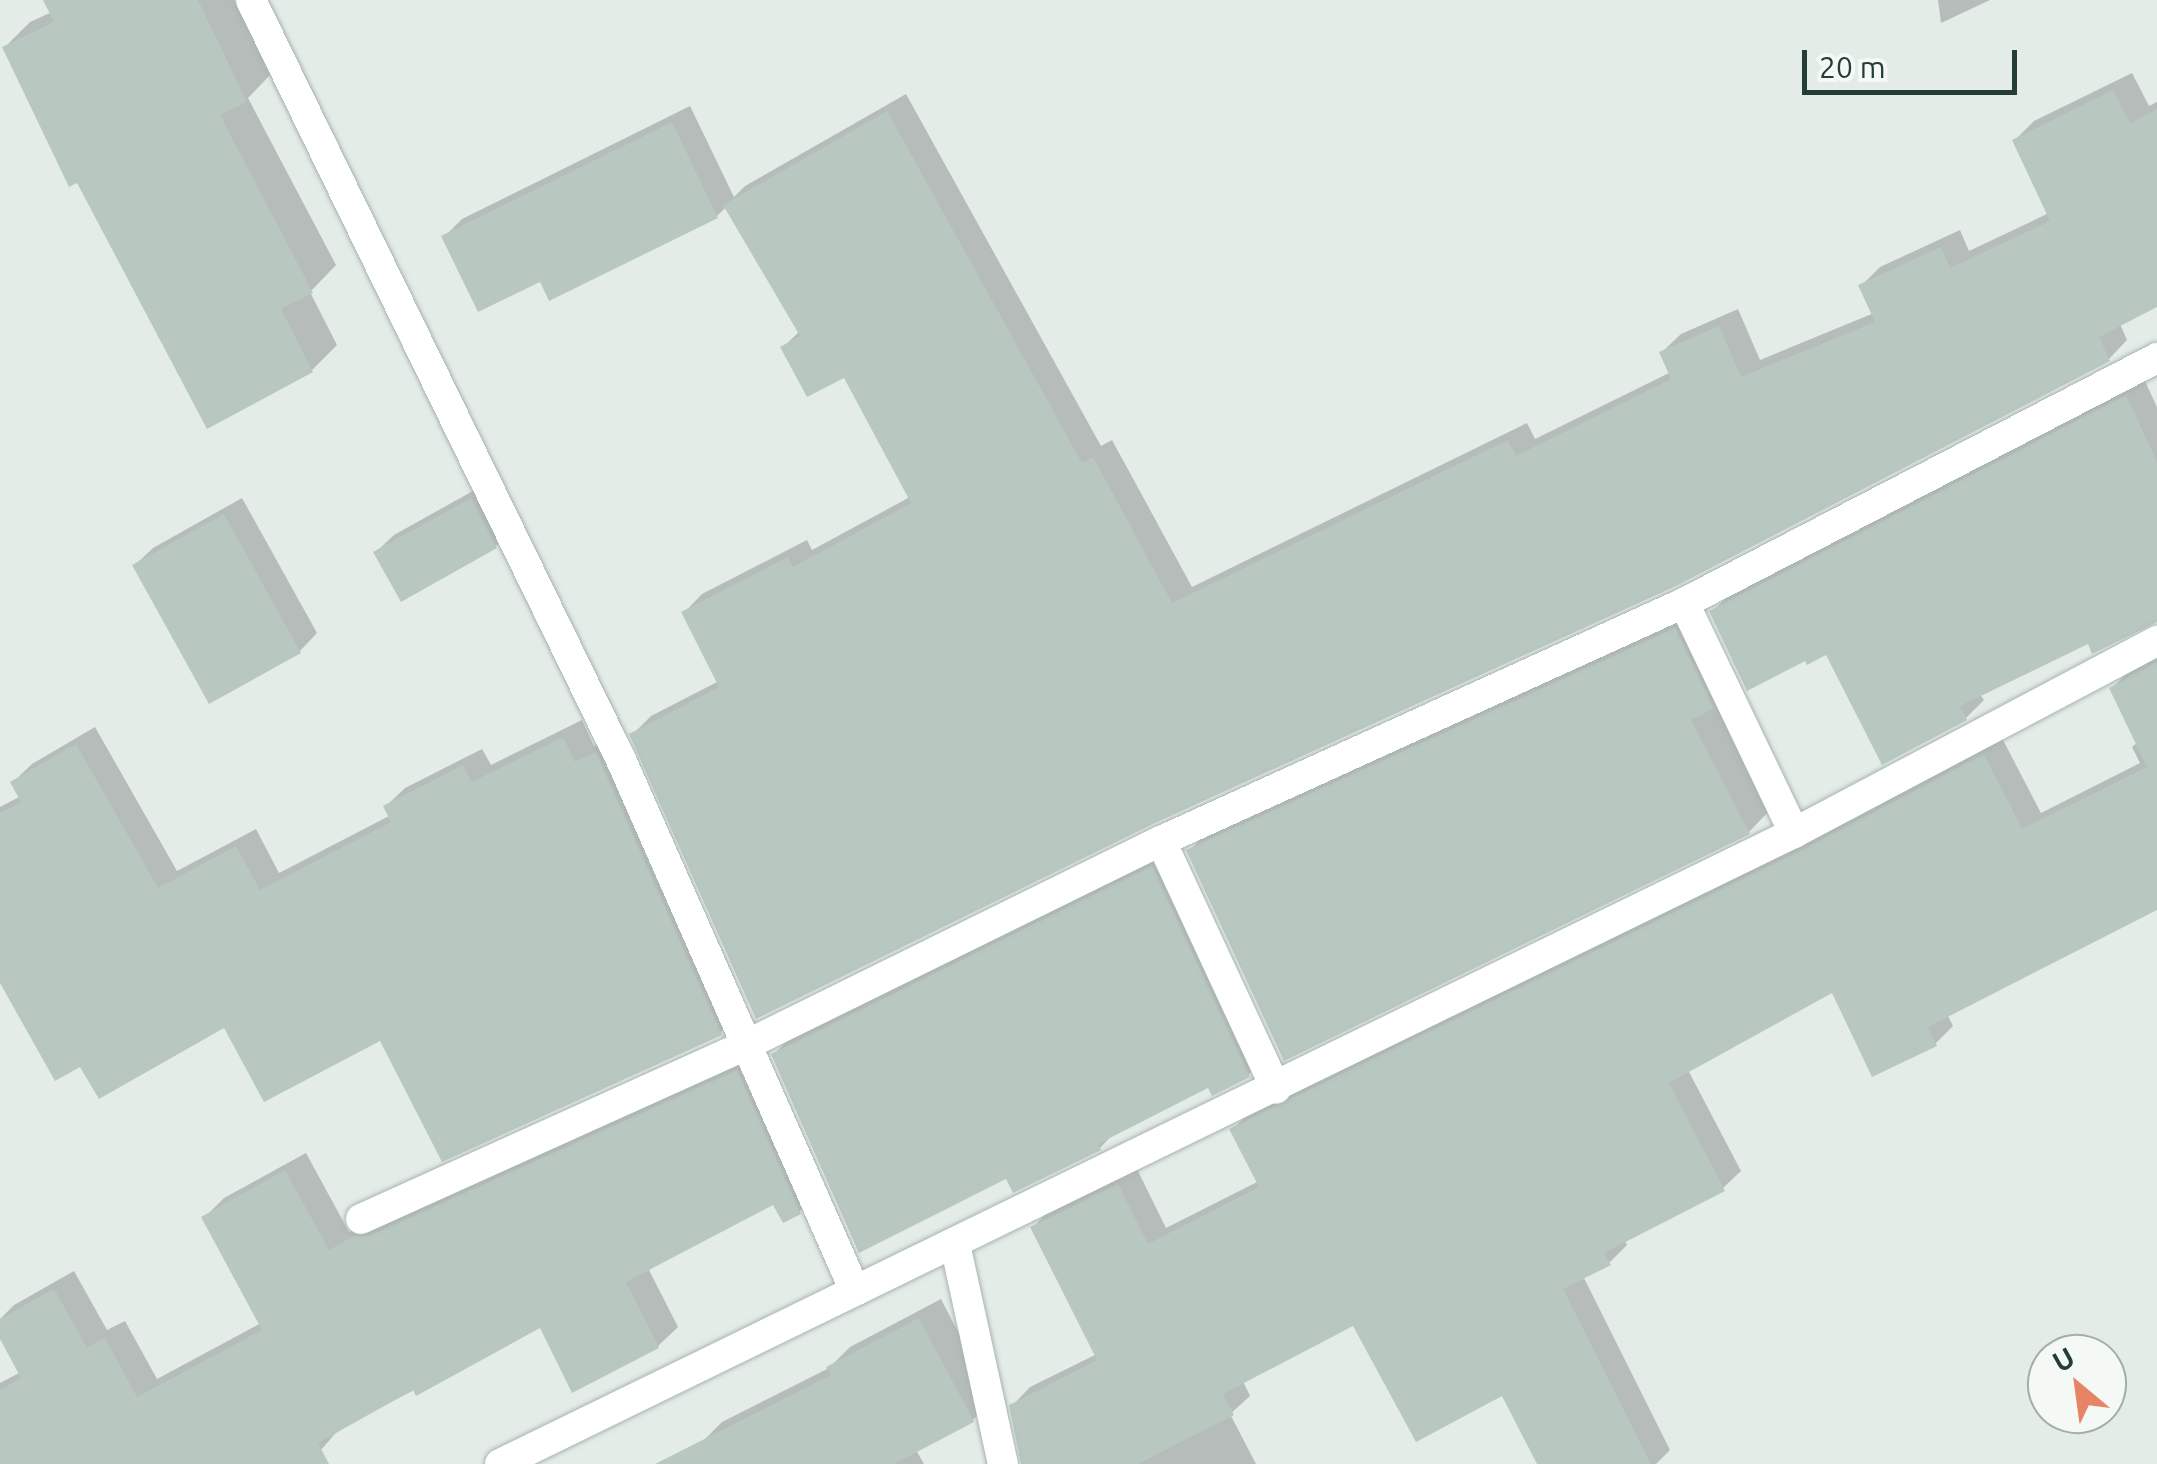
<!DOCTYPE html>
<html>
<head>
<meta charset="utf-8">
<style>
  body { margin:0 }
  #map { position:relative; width:2157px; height:1464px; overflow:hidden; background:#e4ece8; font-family:Ubuntu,sans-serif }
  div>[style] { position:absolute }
  .shadow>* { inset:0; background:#0003 }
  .building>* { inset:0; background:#b9c7c1 }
  .roads { filter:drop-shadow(0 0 2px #a7b4af) drop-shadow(0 0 2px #a7b4af) }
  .minor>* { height:30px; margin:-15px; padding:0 15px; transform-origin:15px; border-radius:15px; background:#fff }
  span { translate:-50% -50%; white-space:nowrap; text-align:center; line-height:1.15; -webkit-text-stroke:9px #f4f9f6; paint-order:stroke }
  .north { position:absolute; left:2027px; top:1334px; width:100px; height:100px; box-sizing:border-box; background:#f4f9f6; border:2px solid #a1aea9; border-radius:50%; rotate:331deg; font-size:28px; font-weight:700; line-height:40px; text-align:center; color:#243d36 }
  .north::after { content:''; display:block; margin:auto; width:35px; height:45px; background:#e88466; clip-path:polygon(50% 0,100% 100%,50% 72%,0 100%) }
  .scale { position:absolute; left:1802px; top:50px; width:215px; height:45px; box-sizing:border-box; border:5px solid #243d36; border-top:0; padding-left:12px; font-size:30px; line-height:35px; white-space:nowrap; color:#243d36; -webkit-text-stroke:8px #f4f9f6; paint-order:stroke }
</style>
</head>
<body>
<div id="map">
  <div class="shadow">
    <div style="clip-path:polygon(46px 0,234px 0,270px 75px,248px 98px,336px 265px,310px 292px,337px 345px,312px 370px,5px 47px,30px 22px,52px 12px)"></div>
    <div style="clip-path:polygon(1938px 0,1990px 0,1941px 23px)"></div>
    <div style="clip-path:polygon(2132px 73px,2149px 106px,2157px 102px,2157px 304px,2120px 324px,2127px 340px,2109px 359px,1675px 584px,632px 735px,651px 716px,719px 681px,684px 613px,702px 594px,807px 540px,812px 550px,910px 497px,845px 375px,783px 347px,800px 331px,727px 206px,717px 216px,541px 279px,444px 237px,462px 219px,690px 106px,734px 197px,745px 186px,906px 94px,1101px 446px,1112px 440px,1192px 587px,1527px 423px,1535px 439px,1671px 372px,1662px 352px,1681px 334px,1738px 309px,1760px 360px,1874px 313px,1861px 286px,1880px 267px,1960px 230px,1969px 251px,2049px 213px,2015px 140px,2034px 121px)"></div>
    <div style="clip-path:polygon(2144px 379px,2157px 407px,2157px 622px,2089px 641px,1980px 694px,1984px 700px,1966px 718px,1827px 652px,1712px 612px,1730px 594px)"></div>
    <div style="clip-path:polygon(489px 482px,513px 529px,496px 546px,376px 552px,394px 535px)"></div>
    <div style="clip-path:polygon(242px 498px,317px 633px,300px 651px,135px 565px,153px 548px)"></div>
    <div style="clip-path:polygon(1698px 607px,1734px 684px,1715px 703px,1771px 809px,1749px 832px,1189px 851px,1211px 829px)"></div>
    <div style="clip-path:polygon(2157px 655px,2157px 907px,1947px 1014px,1953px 1026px,1935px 1044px,1833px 990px,1688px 1070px,1741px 1171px,1723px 1188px,1624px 1240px,1627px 1245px,1609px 1263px,1583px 1276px,1670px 1450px,1656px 1464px,1539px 1464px,1503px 1393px,1354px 1322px,1243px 1381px,1250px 1396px,1230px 1414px,1256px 1464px,1022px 1464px,1012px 1406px,1030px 1387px,1097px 1354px,1033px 1227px,1051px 1209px,1136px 1167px,1166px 1228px,1259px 1181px,1232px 1130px,1250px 1112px,2002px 738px,2041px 813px,2140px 763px,2132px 747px,2138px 742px,2112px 688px,2130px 670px)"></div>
    <div style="clip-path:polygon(582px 720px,594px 746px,615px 735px,739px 1015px,720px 1033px,381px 1037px,225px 1024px,0 962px,0 807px,21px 796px,13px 782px,32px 764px,95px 727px,177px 871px,256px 829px,279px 873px,391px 815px,386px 806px,405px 788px,482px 749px,491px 765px)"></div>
    <div style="clip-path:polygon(1174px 847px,1270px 1054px,1248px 1075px,1210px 1085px,1115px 1132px,1100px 1148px,1007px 1176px,774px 1054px,795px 1033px)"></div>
    <div style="clip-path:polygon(757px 1052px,819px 1192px,799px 1212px,774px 1202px,648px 1268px,678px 1327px,658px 1346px,541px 1325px,340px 1428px,321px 1450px,301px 1464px,0 1464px,0 1383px,21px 1372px,0 1334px,0 1319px,14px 1305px,74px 1271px,107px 1330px,125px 1321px,157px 1379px,261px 1323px,204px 1218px,224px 1198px,306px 1153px,349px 1232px)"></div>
    <div style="clip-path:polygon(941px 1299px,993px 1399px,973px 1420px,916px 1450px,924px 1464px,698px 1464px,701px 1443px,722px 1422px,829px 1368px,850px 1347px)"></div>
  </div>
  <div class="building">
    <div style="clip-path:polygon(43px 0,198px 0,247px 102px,220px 115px,313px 293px,281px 309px,313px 372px,207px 429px,77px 183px,69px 187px,2px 47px,54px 22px)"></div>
    <div style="clip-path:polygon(2113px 90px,2130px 123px,2157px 109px,2157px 307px,2099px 337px,2110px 361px,1676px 586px,1153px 824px,756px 1019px,629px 734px,719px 687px,681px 612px,788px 557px,793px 567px,911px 503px,844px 378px,807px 397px,780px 347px,800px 336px,723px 205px,887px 111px,1082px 463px,1093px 457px,1172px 603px,1508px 440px,1516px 456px,1671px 379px,1659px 352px,1719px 326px,1741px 377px,1875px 322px,1858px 285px,1941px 247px,1950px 268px,2050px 221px,2012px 140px)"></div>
    <div style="clip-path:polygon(672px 122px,718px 218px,549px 301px,540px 282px,478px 312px,441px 236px)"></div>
    <div style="clip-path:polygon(2126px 395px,2157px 462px,2157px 622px,2092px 654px,2088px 644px,1960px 706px,1967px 720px,1882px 765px,1826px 655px,1807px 665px,1805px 661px,1747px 691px,1709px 611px)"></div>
    <div style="clip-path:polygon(471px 498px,497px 548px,401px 602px,373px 552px)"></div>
    <div style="clip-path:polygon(224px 514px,301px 653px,209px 704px,132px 565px)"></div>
    <div style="clip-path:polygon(1675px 628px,1714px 708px,1691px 720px,1750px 834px,1284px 1061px,1186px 850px)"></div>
    <div style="clip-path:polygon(2157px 662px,2157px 910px,1928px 1027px,1937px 1046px,1872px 1077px,1832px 993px,1669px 1083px,1725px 1191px,1604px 1253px,1611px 1265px,1563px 1289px,1651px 1464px,1537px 1464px,1502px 1396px,1416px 1442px,1353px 1326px,1223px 1394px,1234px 1415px,1138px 1464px,1021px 1464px,1009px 1405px,1097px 1360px,1030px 1227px,1118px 1184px,1148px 1244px,1259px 1187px,1229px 1129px,1802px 850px,1984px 754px,2022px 829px,2147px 767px,2109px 688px)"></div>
    <div style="clip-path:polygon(563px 737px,575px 762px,596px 752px,722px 1035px,442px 1162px,380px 1041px,264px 1102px,224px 1028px,99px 1099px,80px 1067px,55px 1081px,0 983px,0 813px,21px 802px,10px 782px,76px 744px,158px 888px,236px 846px,260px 890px,391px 822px,383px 806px,463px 765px,472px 782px)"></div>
    <div style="clip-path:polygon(1152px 866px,1250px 1077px,1212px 1096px,1208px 1088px,1098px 1144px,1101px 1150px,1013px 1193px,1006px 1179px,859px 1253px,771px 1054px)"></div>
    <div style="clip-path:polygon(737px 1070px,801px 1214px,783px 1223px,773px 1205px,626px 1282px,659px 1348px,572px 1393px,540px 1328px,416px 1396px,413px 1390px,318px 1443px,329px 1464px,0 1464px,0 1390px,21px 1378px,0 1339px,0 1319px,54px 1289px,87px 1348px,105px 1338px,137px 1397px,262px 1330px,201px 1217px,285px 1170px,329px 1250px,354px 1236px,369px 1236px)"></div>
    <div style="clip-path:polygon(919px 1318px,974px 1422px,894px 1464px,655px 1464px,831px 1375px,826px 1367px)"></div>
  </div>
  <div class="roads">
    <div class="minor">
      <div style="left:251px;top:0;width:848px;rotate:64.04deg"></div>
      <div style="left:622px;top:762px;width:578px;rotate:66.23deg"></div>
      <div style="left:1684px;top:603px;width:255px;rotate:64.4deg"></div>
      <div style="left:1161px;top:841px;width:273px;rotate:65.1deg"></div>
      <div style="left:361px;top:1219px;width:425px;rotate:-24.3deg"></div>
      <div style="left:748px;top:1044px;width:460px;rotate:-26.2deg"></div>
      <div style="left:1161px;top:841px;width:575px;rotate:-24.47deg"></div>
      <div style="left:1684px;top:603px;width:533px;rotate:-27.38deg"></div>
      <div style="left:955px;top:1244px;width:225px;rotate:77.7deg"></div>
      <div style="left:500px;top:1464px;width:1440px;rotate:-26deg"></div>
      <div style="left:1794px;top:833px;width:411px;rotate:-27.9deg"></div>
    </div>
  </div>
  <div class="north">U</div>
  <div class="scale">20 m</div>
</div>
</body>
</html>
